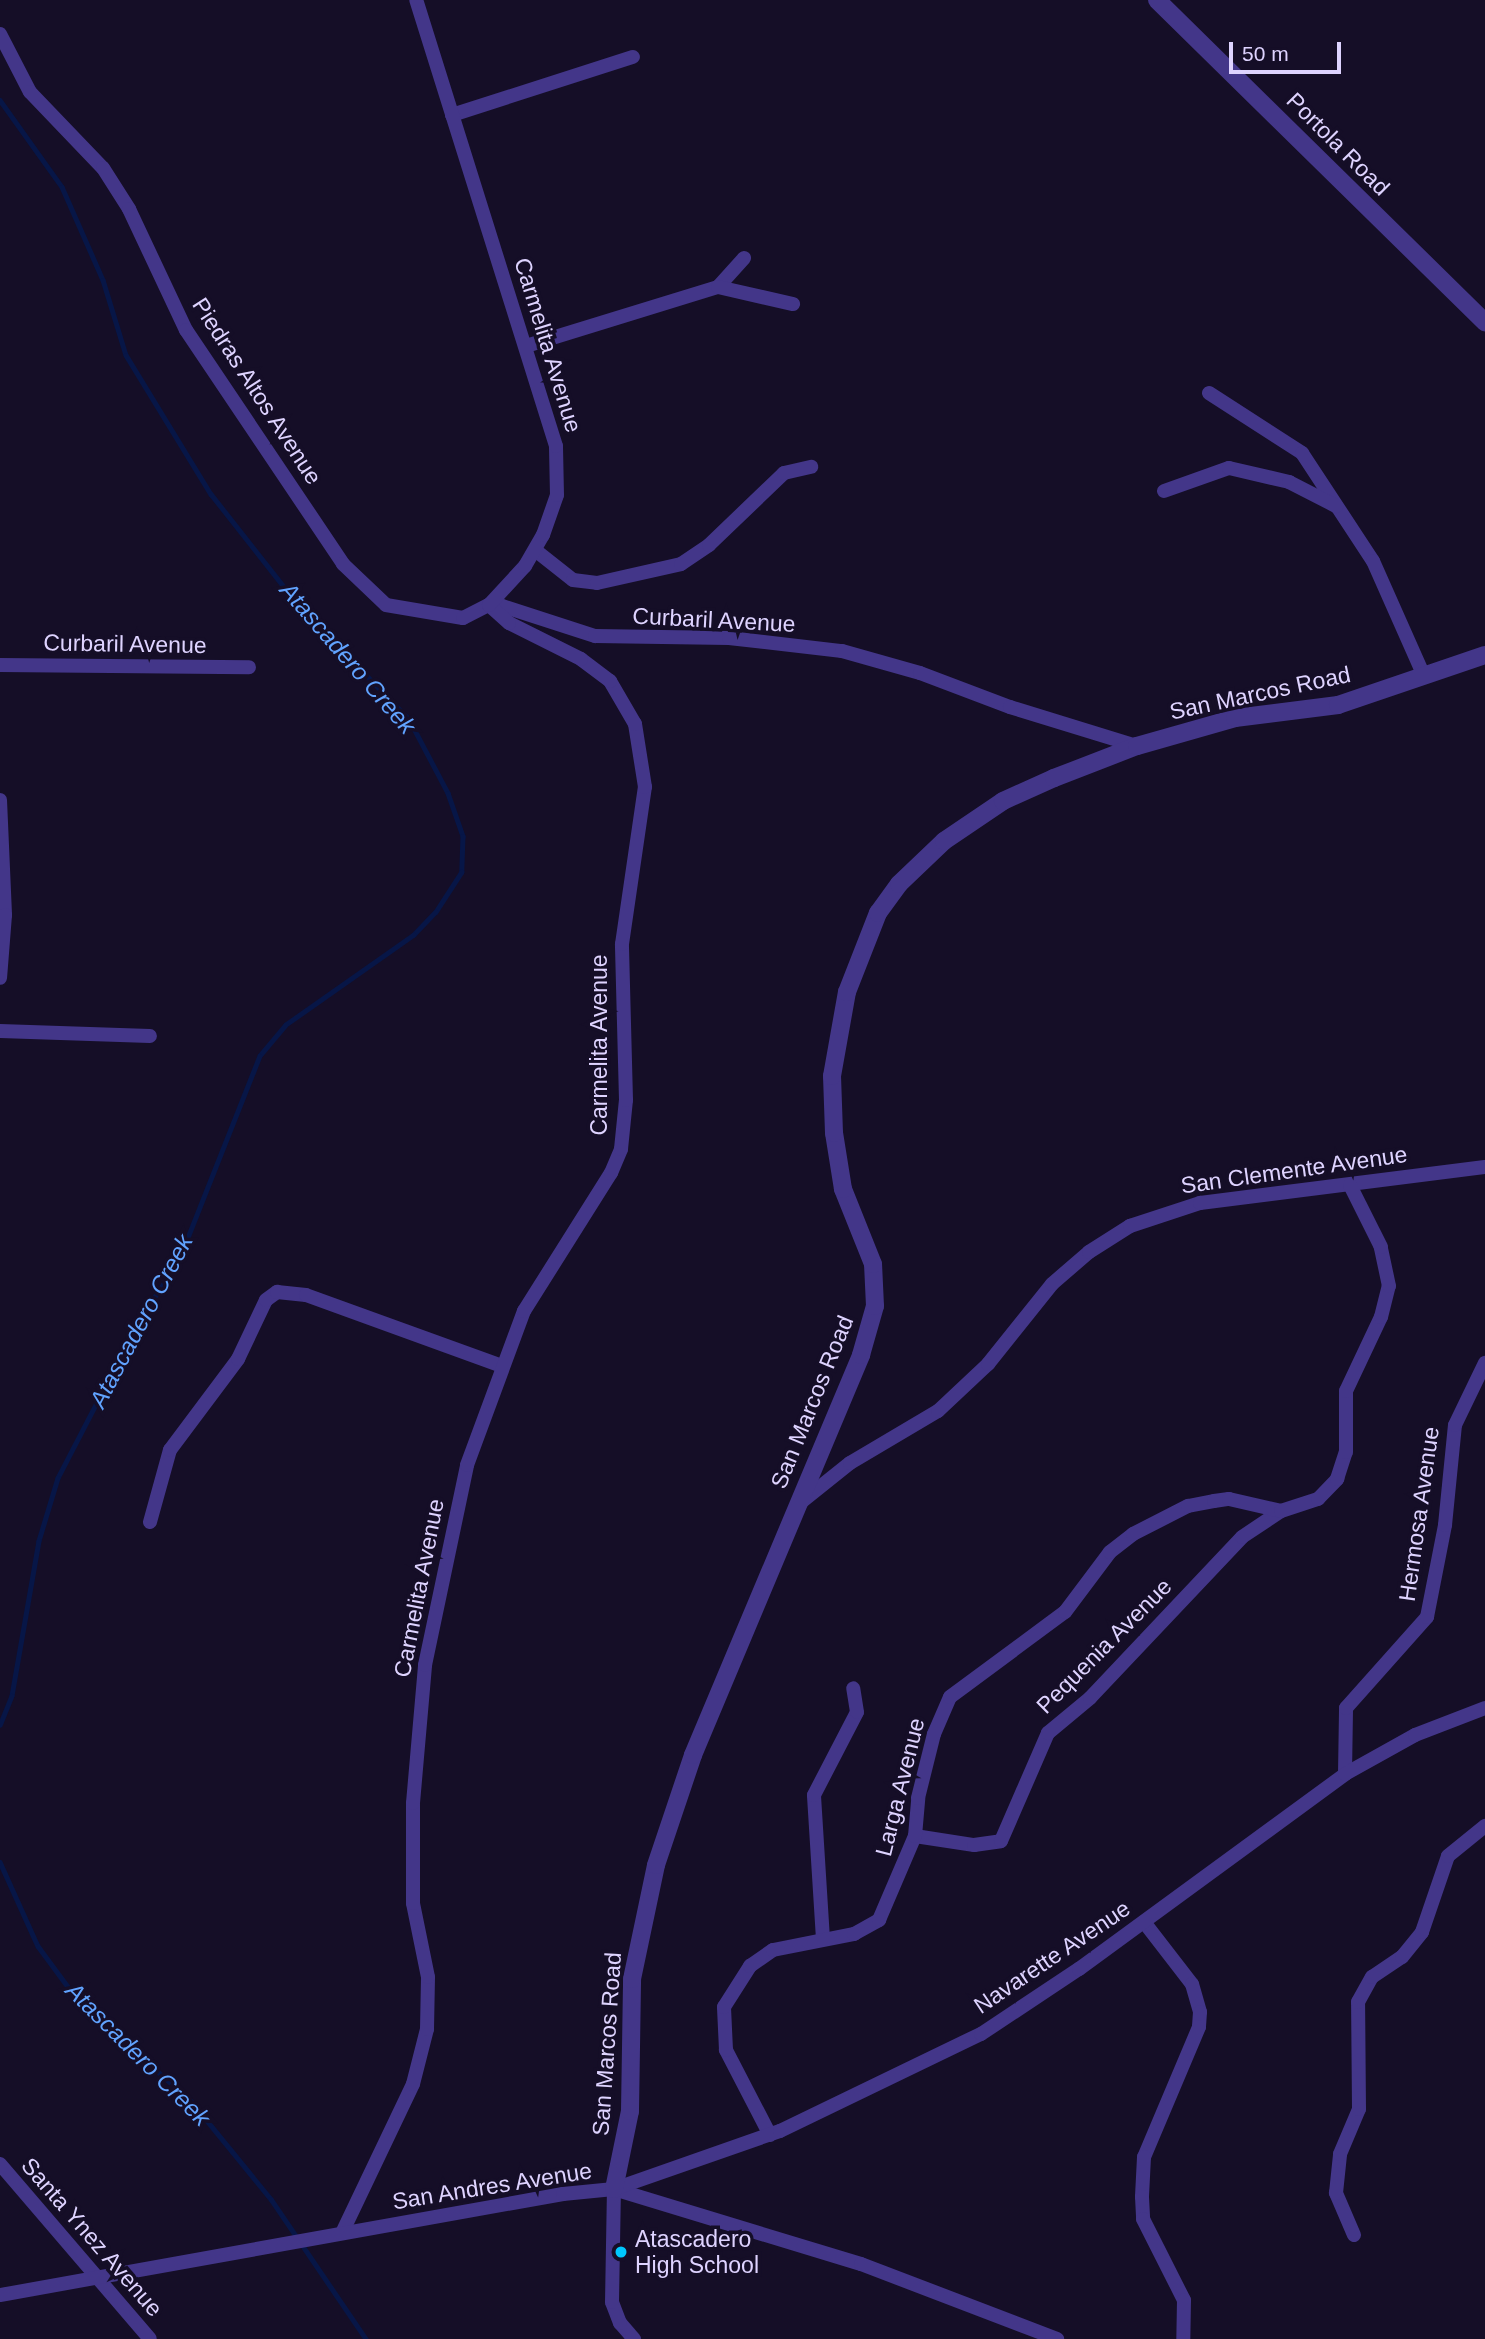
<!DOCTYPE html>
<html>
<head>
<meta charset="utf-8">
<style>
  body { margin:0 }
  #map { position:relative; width:1485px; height:2339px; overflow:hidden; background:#150e27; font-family:Helvetica,sans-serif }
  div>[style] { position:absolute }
  .stream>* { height:4.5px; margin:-2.25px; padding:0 2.25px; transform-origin:2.25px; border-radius:2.25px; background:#071647 }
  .minor>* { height:14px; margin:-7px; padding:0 7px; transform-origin:7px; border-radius:7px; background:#433689 }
  .tertiary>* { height:18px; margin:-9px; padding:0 9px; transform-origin:9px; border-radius:9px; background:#433689 }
  .dots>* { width:19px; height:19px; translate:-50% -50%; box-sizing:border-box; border:4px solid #150e27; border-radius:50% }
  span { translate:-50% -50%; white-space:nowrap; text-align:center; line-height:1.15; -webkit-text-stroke:7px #150e27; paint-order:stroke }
  .street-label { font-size:23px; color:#ded3ff }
  .poi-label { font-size:23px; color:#ded3ff }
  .left { translate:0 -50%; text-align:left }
  .water-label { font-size:24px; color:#61a3ff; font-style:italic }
  .scale { position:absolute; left:1229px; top:42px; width:112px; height:32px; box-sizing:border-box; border:4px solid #ded3ff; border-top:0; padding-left:9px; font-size:21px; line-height:24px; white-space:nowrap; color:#ded3ff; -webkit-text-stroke:5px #150e27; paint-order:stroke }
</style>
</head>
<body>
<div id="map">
  <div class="stream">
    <div style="left:0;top:100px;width:107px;rotate:54.5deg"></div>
    <div style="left:62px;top:187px;width:102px;rotate:66.2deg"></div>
    <div style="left:103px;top:280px;width:78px;rotate:73deg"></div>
    <div style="left:126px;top:355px;width:163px;rotate:58.6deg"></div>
    <div style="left:211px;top:494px;width:142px;rotate:51.8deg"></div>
    <div style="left:299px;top:606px;width:158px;rotate:45.8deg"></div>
    <div style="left:409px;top:719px;width:84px;rotate:62.2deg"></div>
    <div style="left:448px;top:793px;width:46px;rotate:70.8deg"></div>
    <div style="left:463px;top:836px;width:36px;rotate:92deg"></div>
    <div style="left:462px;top:872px;width:48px;rotate:123deg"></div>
    <div style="left:436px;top:912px;width:32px;rotate:134deg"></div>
    <div style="left:414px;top:935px;width:156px;rotate:144.9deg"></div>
    <div style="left:286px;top:1025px;width:40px;rotate:130deg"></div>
    <div style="left:260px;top:1056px;width:220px;rotate:111.6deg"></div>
    <div style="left:179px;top:1261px;width:69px;rotate:123.7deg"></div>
    <div style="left:141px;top:1318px;width:180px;rotate:117.4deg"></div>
    <div style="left:58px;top:1478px;width:66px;rotate:106.8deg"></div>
    <div style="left:39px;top:1541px;width:157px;rotate:99.9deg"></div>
    <div style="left:12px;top:1696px;width:31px;rotate:112deg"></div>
    <div style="left:0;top:1862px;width:92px;rotate:65.7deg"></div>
    <div style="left:38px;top:1946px;width:71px;rotate:53.6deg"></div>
    <div style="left:80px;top:2003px;width:148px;rotate:41.4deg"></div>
    <div style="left:191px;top:2101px;width:127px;rotate:50.8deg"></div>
    <div style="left:271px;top:2199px;width:169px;rotate:55.8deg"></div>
  </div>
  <div class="minor">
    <div style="left:0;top:34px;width:65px;rotate:62.7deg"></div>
    <div style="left:30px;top:92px;width:105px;rotate:46.2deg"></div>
    <div style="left:103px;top:168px;width:49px;rotate:57.6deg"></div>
    <div style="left:129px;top:209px;width:134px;rotate:64.8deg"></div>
    <div style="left:186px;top:330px;width:282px;rotate:56.1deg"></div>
    <div style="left:343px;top:564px;width:59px;rotate:43.6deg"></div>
    <div style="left:386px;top:605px;width:78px;rotate:9.6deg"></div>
    <div style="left:463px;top:618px;width:29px;rotate:-27deg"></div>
    <div style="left:489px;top:605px;width:13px;rotate:4deg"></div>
    <div style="left:502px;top:606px;width:98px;rotate:17.9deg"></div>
    <div style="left:595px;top:636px;width:134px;rotate:0.9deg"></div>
    <div style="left:729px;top:638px;width:114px;rotate:6.6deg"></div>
    <div style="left:842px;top:651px;width:81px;rotate:15.8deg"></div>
    <div style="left:920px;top:673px;width:96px;rotate:20.7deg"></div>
    <div style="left:1010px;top:707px;width:133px;rotate:17.1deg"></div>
    <div style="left:452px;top:115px;width:190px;rotate:-17.8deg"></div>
    <div style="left:718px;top:287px;width:39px;rotate:-48deg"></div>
    <div style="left:526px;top:346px;width:201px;rotate:-17.1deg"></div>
    <div style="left:718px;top:287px;width:77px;rotate:12.8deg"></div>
    <div style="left:1209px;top:393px;width:111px;rotate:32.8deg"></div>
    <div style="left:1302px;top:453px;width:129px;rotate:56.7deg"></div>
    <div style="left:1373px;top:561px;width:126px;rotate:66.1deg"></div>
    <div style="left:1164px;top:491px;width:69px;rotate:-19.5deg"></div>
    <div style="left:1229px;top:468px;width:62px;rotate:13.1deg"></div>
    <div style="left:1289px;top:482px;width:53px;rotate:27.1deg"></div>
    <div style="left:535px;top:550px;width:48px;rotate:38.3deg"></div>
    <div style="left:573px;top:580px;width:24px;rotate:7deg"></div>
    <div style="left:597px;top:583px;width:86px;rotate:-12.7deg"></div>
    <div style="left:681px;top:564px;width:34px;rotate:-34deg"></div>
    <div style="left:709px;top:545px;width:104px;rotate:-43.8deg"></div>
    <div style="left:784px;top:473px;width:28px;rotate:-13deg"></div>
    <div style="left:0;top:665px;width:249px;rotate:0.5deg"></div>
    <div style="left:0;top:800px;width:115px;rotate:87.5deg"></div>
    <div style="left:5px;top:915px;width:63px;rotate:94.5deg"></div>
    <div style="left:0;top:1031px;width:150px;rotate:1.9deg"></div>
    <div style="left:800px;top:1503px;width:64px;rotate:-38.7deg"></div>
    <div style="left:850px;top:1463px;width:102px;rotate:-30.6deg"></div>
    <div style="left:938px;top:1411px;width:69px;rotate:-43.2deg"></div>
    <div style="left:988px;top:1364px;width:102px;rotate:-51.3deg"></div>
    <div style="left:1052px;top:1284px;width:49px;rotate:-40.9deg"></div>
    <div style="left:1089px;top:1252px;width:49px;rotate:-32.4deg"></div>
    <div style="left:1130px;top:1226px;width:74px;rotate:-18.2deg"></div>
    <div style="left:1200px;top:1203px;width:287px;rotate:-7.2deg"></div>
    <div style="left:150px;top:1522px;width:75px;rotate:-74.5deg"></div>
    <div style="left:170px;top:1450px;width:114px;rotate:-53.2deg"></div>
    <div style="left:238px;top:1359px;width:65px;rotate:-64.6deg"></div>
    <div style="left:266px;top:1300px;width:14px;rotate:-36deg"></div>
    <div style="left:277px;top:1292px;width:29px;rotate:6deg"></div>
    <div style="left:306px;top:1295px;width:208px;rotate:19.9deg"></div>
    <div style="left:1345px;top:1774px;width:66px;rotate:-89.1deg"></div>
    <div style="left:1346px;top:1708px;width:122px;rotate:-48.3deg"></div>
    <div style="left:1427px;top:1617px;width:94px;rotate:-78.9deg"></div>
    <div style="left:1445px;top:1525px;width:100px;rotate:-84.3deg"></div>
    <div style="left:1455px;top:1425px;width:69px;rotate:-64.2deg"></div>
    <div style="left:915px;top:1836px;width:60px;rotate:8.7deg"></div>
    <div style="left:974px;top:1845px;width:27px;rotate:-8deg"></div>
    <div style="left:1001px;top:1841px;width:118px;rotate:-66.5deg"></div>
    <div style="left:1048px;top:1733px;width:55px;rotate:-39.8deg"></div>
    <div style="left:1090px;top:1698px;width:221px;rotate:-46.6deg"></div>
    <div style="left:1242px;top:1537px;width:47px;rotate:-33.7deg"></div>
    <div style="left:1144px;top:1922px;width:78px;rotate:52.3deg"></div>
    <div style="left:1192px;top:1984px;width:29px;rotate:74deg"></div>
    <div style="left:1200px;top:2012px;width:15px;rotate:94deg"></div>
    <div style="left:1199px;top:2027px;width:141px;rotate:112.9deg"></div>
    <div style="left:1144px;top:2157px;width:40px;rotate:92.9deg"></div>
    <div style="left:1142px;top:2197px;width:22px;rotate:87deg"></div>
    <div style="left:1143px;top:2219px;width:91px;rotate:63.2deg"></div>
    <div style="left:1184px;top:2300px;width:39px;rotate:91deg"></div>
    <div style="left:823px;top:1939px;width:144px;rotate:-93.6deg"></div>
    <div style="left:814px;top:1795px;width:93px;rotate:-62.6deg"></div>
    <div style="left:857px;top:1712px;width:24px;rotate:-99deg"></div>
    <div style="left:770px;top:2135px;width:96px;rotate:-117.4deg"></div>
    <div style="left:726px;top:2050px;width:43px;rotate:-92.7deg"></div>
    <div style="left:724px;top:2007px;width:49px;rotate:-57.6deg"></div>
    <div style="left:750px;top:1966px;width:28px;rotate:-35deg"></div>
    <div style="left:773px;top:1950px;width:83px;rotate:-11.2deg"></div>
    <div style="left:854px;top:1934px;width:29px;rotate:-29deg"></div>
    <div style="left:879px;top:1920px;width:91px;rotate:-66.8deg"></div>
    <div style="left:915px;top:1836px;width:38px;rotate:-85deg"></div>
    <div style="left:918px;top:1798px;width:66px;rotate:-76deg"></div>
    <div style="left:934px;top:1734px;width:40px;rotate:-66.6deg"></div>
    <div style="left:950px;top:1697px;width:143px;rotate:-36.5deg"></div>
    <div style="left:1065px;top:1612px;width:75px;rotate:-53.1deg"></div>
    <div style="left:1110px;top:1552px;width:29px;rotate:-38deg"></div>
    <div style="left:1133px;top:1534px;width:62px;rotate:-27deg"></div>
    <div style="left:1188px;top:1506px;width:26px;rotate:-11deg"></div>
    <div style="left:1214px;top:1501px;width:15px;rotate:-8deg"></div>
    <div style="left:1229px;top:1499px;width:53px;rotate:13deg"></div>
    <div style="left:1281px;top:1511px;width:39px;rotate:-18deg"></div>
    <div style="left:1318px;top:1499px;width:28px;rotate:-46deg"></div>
    <div style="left:1337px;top:1479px;width:28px;rotate:-72deg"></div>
    <div style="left:1346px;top:1452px;width:61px;rotate:-90deg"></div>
    <div style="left:1346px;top:1391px;width:82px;rotate:-64.7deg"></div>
    <div style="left:1381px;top:1317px;width:32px;rotate:-76deg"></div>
    <div style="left:1389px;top:1286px;width:40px;rotate:-102deg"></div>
    <div style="left:1381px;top:1247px;width:69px;rotate:-116.6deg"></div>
    <div style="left:0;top:2164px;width:230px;rotate:49.4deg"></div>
    <div style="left:342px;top:2233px;width:165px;rotate:-64.5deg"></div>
    <div style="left:413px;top:2084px;width:57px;rotate:-75.7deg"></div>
    <div style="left:427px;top:2029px;width:52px;rotate:-88.9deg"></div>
    <div style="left:428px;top:1977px;width:76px;rotate:-101.5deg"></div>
    <div style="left:413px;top:1903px;width:100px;rotate:-90deg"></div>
    <div style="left:413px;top:1803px;width:139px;rotate:-85deg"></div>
    <div style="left:425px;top:1665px;width:204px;rotate:-78.1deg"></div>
    <div style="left:467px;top:1465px;width:164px;rotate:-69.7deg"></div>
    <div style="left:524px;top:1311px;width:163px;rotate:-57.8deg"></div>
    <div style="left:611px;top:1173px;width:26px;rotate:-67deg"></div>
    <div style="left:621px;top:1149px;width:49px;rotate:-84.2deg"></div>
    <div style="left:626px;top:1100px;width:156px;rotate:-91.5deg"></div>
    <div style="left:622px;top:944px;width:159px;rotate:-81.7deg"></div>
    <div style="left:645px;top:787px;width:64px;rotate:-99deg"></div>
    <div style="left:635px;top:724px;width:50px;rotate:-120.2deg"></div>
    <div style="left:610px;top:681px;width:36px;rotate:-143deg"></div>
    <div style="left:581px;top:659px;width:80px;rotate:-153.4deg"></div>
    <div style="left:509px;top:623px;width:27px;rotate:-138deg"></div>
    <div style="left:489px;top:605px;width:53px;rotate:-47.3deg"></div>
    <div style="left:525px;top:566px;width:36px;rotate:-60deg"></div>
    <div style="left:543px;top:535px;width:42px;rotate:-70.7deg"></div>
    <div style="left:557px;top:495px;width:49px;rotate:-91.2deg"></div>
    <div style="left:556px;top:446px;width:467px;rotate:-107.4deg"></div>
    <div style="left:1354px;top:2235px;width:46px;rotate:-113.2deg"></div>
    <div style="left:1336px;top:2193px;width:39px;rotate:-84deg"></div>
    <div style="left:1340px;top:2154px;width:49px;rotate:-67.1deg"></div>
    <div style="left:1359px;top:2109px;width:107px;rotate:-90.5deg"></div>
    <div style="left:1358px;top:2002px;width:29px;rotate:-61deg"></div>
    <div style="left:1372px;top:1977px;width:36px;rotate:-34deg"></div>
    <div style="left:1402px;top:1957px;width:32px;rotate:-51deg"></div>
    <div style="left:1422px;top:1932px;width:80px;rotate:-71.1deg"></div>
    <div style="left:1448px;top:1856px;width:48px;rotate:-39deg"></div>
    <div style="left:0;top:2295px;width:572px;rotate:-10.17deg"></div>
    <div style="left:563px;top:2194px;width:51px;rotate:-5.6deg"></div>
    <div style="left:614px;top:2189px;width:258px;rotate:16.9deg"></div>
    <div style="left:861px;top:2264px;width:210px;rotate:20.9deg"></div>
    <div style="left:634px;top:2339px;width:21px;rotate:-131deg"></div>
    <div style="left:620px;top:2323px;width:22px;rotate:-111deg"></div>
    <div style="left:612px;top:2302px;width:113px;rotate:-89deg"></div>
    <div style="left:614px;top:2189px;width:176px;rotate:-19.3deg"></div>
    <div style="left:780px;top:2131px;width:223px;rotate:-25.8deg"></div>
    <div style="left:981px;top:2034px;width:118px;rotate:-33.6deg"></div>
    <div style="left:1079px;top:1969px;width:330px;rotate:-36.2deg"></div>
    <div style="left:1345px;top:1774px;width:80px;rotate:-29.1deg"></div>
    <div style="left:1415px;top:1735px;width:75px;rotate:-21.1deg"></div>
  </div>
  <div class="tertiary">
    <div style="left:1157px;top:0;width:460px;rotate:44.5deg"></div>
    <div style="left:614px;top:2189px;width:80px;rotate:-78.4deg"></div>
    <div style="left:630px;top:2111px;width:132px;rotate:-89.1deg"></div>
    <div style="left:632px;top:1979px;width:116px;rotate:-78.1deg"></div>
    <div style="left:656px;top:1865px;width:116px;rotate:-71.4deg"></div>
    <div style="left:693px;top:1755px;width:434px;rotate:-67.2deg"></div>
    <div style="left:861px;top:1355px;width:51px;rotate:-74.1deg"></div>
    <div style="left:875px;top:1306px;width:42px;rotate:-92.7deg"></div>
    <div style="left:873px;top:1264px;width:81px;rotate:-111.8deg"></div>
    <div style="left:843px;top:1189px;width:57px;rotate:-99.1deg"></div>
    <div style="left:834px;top:1133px;width:57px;rotate:-92deg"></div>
    <div style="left:832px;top:1076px;width:85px;rotate:-79.9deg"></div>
    <div style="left:847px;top:992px;width:85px;rotate:-68.6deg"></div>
    <div style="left:878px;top:913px;width:36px;rotate:-54deg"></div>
    <div style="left:899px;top:884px;width:62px;rotate:-43.7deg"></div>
    <div style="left:944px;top:841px;width:71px;rotate:-34.1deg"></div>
    <div style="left:1003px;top:801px;width:56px;rotate:-24.3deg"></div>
    <div style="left:1054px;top:778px;width:89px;rotate:-21.1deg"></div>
    <div style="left:1137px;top:746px;width:102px;rotate:-15.9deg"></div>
    <div style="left:1235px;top:718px;width:104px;rotate:-7.2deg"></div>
    <div style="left:1338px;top:705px;width:155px;rotate:-18.8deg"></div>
  </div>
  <div class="dots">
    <div style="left:621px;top:2252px;background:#00c7fe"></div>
  </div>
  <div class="street-label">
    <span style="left:1338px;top:144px;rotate:45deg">Portola Road</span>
    <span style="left:548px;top:345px;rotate:73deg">Carmelita Avenue</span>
    <span style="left:257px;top:391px;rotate:57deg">Piedras Altos Avenue</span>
    <span style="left:714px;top:620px;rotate:3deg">Curbaril Avenue</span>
    <span style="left:125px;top:644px;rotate:1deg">Curbaril Avenue</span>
    <span style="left:1260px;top:693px;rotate:-12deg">San Marcos Road</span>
    <span style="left:599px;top:1045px;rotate:-90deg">Carmelita Avenue</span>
    <span style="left:1294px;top:1170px;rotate:-8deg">San Clemente Avenue</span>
    <span style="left:812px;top:1402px;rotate:-68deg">San Marcos Road</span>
    <span style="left:1419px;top:1514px;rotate:-82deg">Hermosa Avenue</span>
    <span style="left:419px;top:1588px;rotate:-79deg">Carmelita Avenue</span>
    <span style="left:1104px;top:1646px;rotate:-45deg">Pequenia Avenue</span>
    <span style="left:900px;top:1787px;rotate:-76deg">Larga Avenue</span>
    <span style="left:1052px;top:1957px;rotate:-34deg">Navarette Avenue</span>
    <span style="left:607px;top:2044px;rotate:-86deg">San Marcos Road</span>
    <span style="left:492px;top:2186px;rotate:-9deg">San Andres Avenue</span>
    <span style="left:92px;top:2237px;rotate:49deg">Santa Ynez Avenue</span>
  </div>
  <div class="poi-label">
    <span class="left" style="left:635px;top:2252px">Atascadero<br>High School</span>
  </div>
  <div class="water-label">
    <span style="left:348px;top:658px;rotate:49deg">Atascadero Creek</span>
    <span style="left:141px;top:1321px;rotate:-62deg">Atascadero Creek</span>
    <span style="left:138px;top:2054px;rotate:45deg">Atascadero Creek</span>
  </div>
  <div class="scale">50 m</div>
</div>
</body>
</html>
